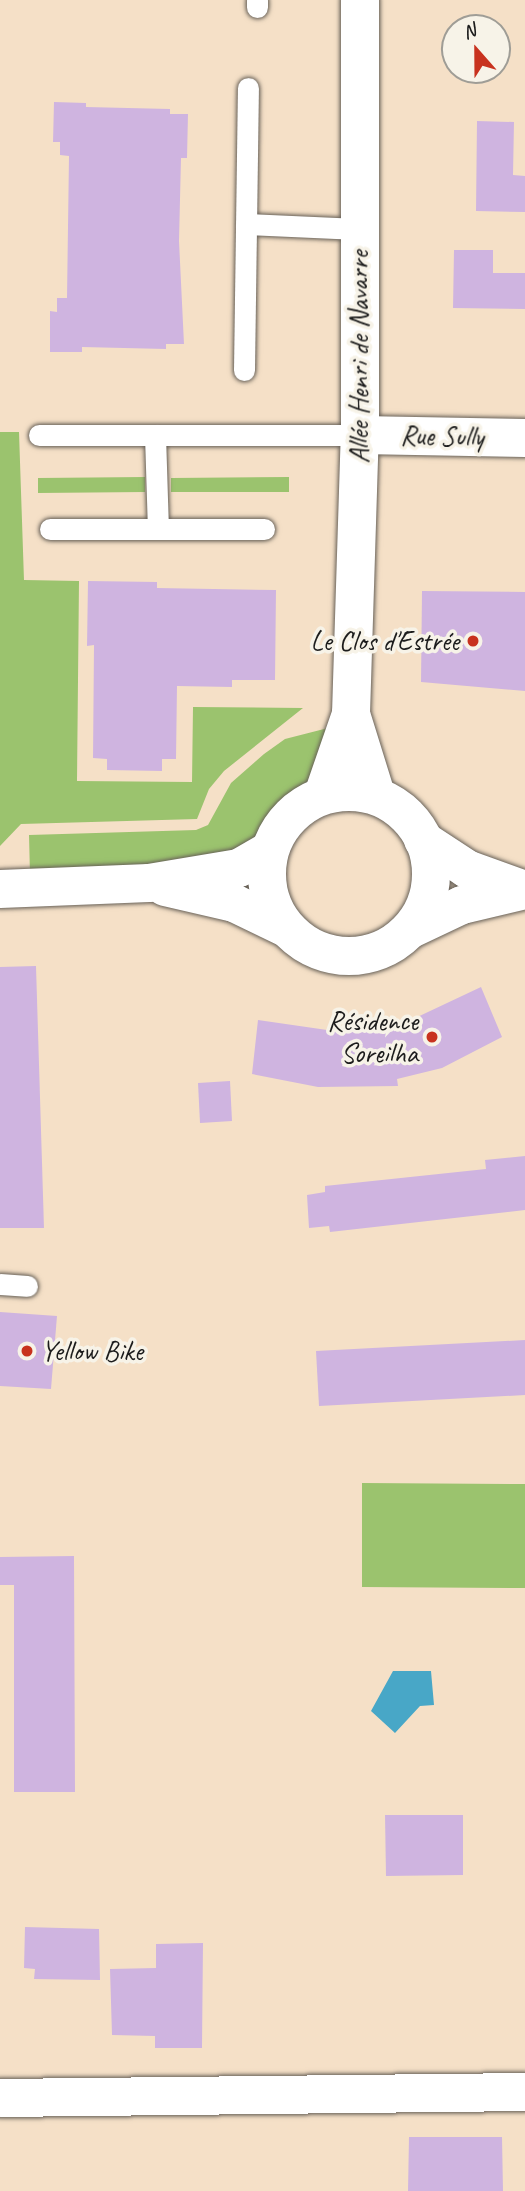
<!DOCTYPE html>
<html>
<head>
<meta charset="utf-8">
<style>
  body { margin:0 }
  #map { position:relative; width:525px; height:2191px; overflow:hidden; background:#f5e0c7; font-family:Caveat,sans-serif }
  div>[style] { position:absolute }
  .green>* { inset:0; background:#9bc36e }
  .water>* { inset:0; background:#48a7c7 }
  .building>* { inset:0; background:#cfb4e0 }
  .roads { filter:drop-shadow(0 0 2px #686158) drop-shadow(0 0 2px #686158) }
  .service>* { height:21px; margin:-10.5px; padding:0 10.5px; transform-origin:10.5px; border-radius:10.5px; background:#fff }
  .minor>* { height:38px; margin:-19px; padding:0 19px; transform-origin:19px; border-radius:19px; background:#fff }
  .tertiary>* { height:38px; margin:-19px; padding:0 19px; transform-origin:19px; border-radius:19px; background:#fff }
  .tertiary>.ring { margin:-19px; padding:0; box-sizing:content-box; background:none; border:38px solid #fff; border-radius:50% }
  .secondary>* { height:38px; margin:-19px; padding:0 19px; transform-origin:19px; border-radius:19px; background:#fff }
  .dots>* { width:19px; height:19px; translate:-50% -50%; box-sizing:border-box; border:4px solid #f7f3e8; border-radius:50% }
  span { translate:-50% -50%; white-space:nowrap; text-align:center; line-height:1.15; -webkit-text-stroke:7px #f7f3e8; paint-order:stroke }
  .street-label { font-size:28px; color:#1c1c1c }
  .poi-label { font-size:28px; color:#1c1c1c }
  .right { translate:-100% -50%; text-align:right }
  .left { translate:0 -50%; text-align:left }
  .north { position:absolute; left:441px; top:14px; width:70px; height:70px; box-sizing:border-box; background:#f7f3e8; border:2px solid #9f9d96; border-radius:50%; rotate:339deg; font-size:19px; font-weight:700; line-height:28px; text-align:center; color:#1c1c1c }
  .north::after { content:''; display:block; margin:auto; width:24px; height:32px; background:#c8321e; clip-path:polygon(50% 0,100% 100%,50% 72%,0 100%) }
</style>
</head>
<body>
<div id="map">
  <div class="green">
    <div style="clip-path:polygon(0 432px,19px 432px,24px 580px,79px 581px,77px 781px,192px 782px,193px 707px,303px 708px,224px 771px,209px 789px,197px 819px,21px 824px,0 846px)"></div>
    <div style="clip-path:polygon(145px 477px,145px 492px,38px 493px,38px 478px)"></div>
    <div style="clip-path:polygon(289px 477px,289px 492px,171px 492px,171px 478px)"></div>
    <div style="clip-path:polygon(328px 728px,305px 792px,282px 809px,260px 840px,230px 858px,30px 875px,29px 835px,196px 830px,208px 825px,231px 783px,264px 754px,285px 739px)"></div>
    <div style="clip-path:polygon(362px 1483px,525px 1484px,525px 1588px,362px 1587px)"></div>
  </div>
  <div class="water">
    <div style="clip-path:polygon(393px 1671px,431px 1671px,434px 1705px,420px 1706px,395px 1733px,371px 1711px)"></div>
  </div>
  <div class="building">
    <div style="clip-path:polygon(54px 102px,86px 103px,86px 107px,170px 109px,170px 114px,188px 114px,187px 158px,181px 158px,179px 241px,184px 344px,166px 344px,166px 349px,82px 347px,82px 352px,50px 352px,50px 311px,57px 312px,57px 298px,67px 298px,69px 156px,60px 155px,60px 142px,53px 142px)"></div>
    <div style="clip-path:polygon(477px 121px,514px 122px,513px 175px,525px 176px,525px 212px,476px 211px)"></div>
    <div style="clip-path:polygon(454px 250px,493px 250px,493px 273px,525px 273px,525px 309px,453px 308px)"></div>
    <div style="clip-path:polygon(88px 581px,157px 582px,157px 588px,276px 590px,275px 680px,232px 680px,232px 687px,177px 686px,176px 759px,162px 759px,162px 771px,107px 770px,107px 759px,93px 758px,94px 645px,87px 646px)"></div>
    <div style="clip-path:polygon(422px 591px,525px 592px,525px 691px,421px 682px)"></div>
    <div style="clip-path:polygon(36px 966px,44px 1228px,0 1228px,0 967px)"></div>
    <div style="clip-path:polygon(481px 987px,502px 1037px,442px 1068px,397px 1079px,398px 1086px,318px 1087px,252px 1074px,258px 1020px,334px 1031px,411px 1020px)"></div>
    <div style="clip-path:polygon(230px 1081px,232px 1121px,200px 1123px,198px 1083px)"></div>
    <div style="clip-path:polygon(525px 1156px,525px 1210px,330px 1232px,329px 1226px,309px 1228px,307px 1195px,325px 1192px,325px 1186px,486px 1169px,485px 1160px)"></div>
    <div style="clip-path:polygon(0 1312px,57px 1316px,51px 1389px,0 1386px)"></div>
    <div style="clip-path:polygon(525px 1340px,525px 1395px,319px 1406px,316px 1351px)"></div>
    <div style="clip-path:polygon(74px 1556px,75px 1792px,14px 1792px,14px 1585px,0 1585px,0 1557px)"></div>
    <div style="clip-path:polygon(385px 1815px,463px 1815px,463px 1875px,386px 1876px)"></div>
    <div style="clip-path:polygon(25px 1927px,99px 1929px,100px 1980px,34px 1979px,35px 1969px,24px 1968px)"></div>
    <div style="clip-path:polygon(203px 1943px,202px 2048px,155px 2048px,155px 2036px,112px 2035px,110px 1969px,156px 1968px,156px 1944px)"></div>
    <div style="clip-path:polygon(409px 2137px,502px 2137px,503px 2191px,408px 2191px)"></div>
  </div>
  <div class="roads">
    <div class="service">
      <div style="left:257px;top:7px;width:7px;rotate:-90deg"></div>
      <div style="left:246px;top:224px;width:113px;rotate:2.5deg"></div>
      <div style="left:244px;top:370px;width:282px;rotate:-89.2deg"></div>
      <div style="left:39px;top:435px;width:321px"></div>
      <div style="left:155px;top:435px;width:94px;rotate:88.2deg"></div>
      <div style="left:50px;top:529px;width:214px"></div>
      <div style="left:0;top:1284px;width:27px;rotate:4deg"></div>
    </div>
    <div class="minor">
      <div style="left:360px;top:435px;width:165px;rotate:1deg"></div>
      <div style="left:351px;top:714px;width:85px;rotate:72.8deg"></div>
      <div style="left:323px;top:795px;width:86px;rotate:-70.9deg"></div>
      <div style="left:351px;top:714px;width:279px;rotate:-88.2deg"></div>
      <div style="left:360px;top:435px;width:435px;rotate:-90deg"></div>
    </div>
    <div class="tertiary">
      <div class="ring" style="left:267px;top:792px;width:126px;height:126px"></div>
      <div style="left:423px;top:840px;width:53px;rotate:33.4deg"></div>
      <div style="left:467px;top:869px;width:59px;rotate:20deg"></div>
      <div style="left:165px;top:887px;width:71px;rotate:13.1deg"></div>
      <div style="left:234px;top:903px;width:58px;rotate:25.7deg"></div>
      <div style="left:0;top:889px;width:149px;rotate:-2.3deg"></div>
      <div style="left:149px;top:883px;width:91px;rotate:-9.5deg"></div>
      <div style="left:239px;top:868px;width:34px;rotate:-30deg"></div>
      <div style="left:411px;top:929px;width:56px;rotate:-25.2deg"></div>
      <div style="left:462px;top:905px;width:65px;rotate:-13.4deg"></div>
    </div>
    <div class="secondary">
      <div style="left:0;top:2098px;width:525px;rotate:-0.65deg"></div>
    </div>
  </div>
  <div class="dots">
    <div style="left:473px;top:641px;background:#c8321e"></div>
    <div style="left:432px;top:1037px;background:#c8321e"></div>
    <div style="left:27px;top:1351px;background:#c8321e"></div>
  </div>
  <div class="street-label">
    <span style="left:359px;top:357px;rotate:-90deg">Allée Henri de Navarre</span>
    <span style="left:442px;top:436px;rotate:1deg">Rue Sully</span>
  </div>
  <div class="poi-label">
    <span class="right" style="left:459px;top:641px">Le Clos d'Estrée</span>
    <span class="right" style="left:418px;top:1037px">Résidence<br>Soreilha</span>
    <span class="left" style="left:41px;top:1351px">Yellow Bike</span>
  </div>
  <div class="north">N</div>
</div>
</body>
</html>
